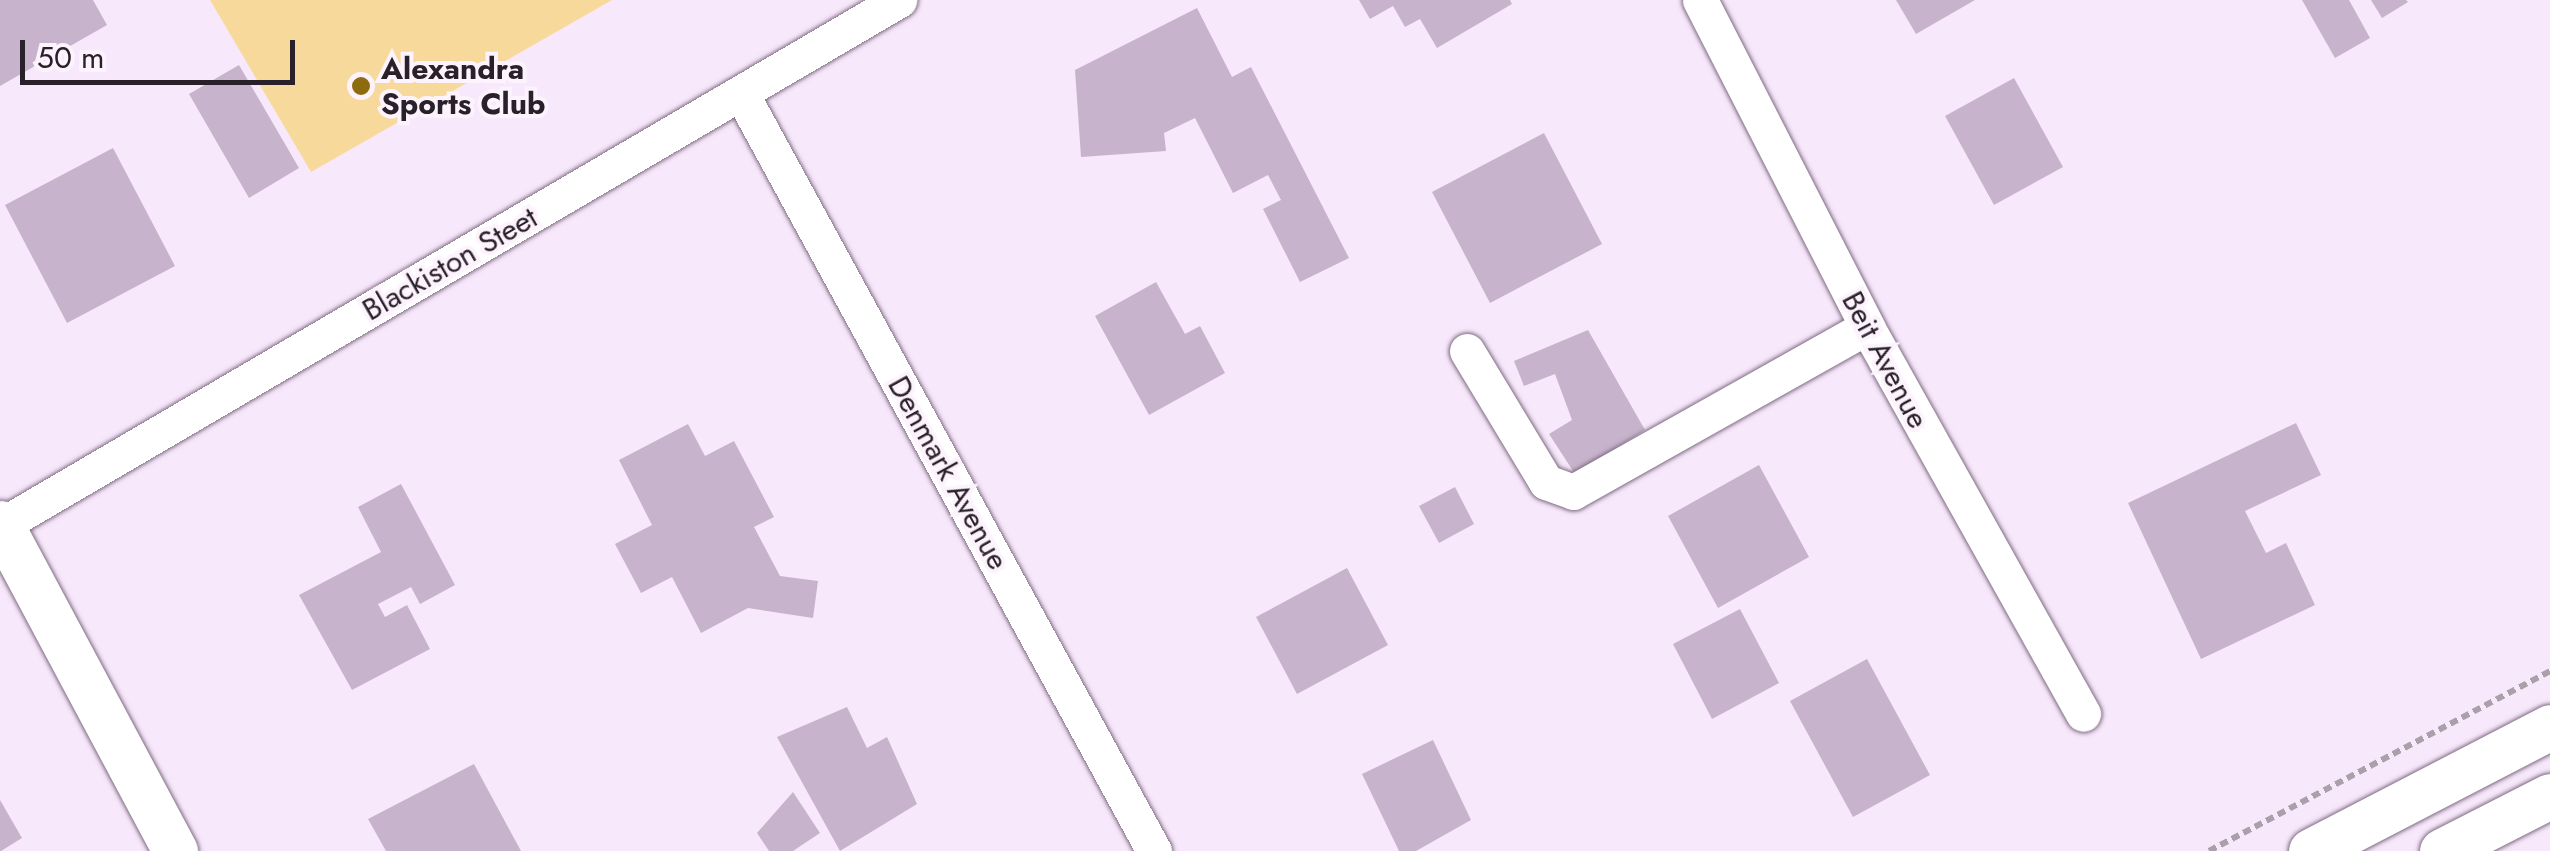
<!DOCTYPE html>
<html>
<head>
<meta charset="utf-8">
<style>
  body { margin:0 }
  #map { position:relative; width:2550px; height:851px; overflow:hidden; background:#fcf3fd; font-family:Jost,sans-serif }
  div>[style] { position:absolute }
  .built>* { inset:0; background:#f8e8fb }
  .green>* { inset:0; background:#f8d99c }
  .building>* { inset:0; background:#c8b3cc }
  .path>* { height:6px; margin-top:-3px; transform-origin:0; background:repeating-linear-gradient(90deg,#a9a0aa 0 8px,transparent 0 13px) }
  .roads { filter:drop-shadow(0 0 2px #7e6b82) drop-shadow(0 0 2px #7e6b82) }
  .minor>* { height:35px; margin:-17.5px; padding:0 17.5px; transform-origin:17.5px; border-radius:17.5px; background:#fff }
  .major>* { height:45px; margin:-22.5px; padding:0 22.5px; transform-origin:22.5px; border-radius:22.5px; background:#fff }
  .dots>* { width:28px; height:28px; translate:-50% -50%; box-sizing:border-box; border:5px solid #fcf3fd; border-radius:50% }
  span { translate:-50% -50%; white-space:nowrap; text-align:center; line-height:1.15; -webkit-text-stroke:8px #fcf3fd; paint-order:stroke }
  .poi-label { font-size:30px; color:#29212a; font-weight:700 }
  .left { translate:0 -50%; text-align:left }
  .street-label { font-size:30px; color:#29212a }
  .scale { position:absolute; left:20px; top:40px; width:275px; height:45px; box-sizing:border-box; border:5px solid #29212a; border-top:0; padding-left:12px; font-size:30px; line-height:35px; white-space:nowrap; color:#29212a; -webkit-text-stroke:8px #fcf3fd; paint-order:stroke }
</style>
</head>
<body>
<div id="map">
  <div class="built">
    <div style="clip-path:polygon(0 0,2550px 0,2550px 851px,0 851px)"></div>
  </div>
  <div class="green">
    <div style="clip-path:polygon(210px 0,612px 0,311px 172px)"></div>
  </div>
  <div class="building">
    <div style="clip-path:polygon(0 0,93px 0,107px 25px,0 86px)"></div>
    <div style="clip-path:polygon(1359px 0,1510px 0,1512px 4px,1437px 48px,1420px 19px,1405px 27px,1393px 6px,1370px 19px)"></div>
    <div style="clip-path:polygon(1896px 0,1975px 0,1916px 34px)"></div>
    <div style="clip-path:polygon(2302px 0,2349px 0,2370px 38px,2335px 58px)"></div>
    <div style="clip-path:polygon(2371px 0,2406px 0,2408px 2px,2382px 18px)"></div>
    <div style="clip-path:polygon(1197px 8px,1232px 77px,1251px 67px,1349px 258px,1300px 282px,1263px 209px,1281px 200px,1268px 175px,1233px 193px,1195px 118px,1164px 133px,1166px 151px,1081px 157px,1075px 70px)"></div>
    <div style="clip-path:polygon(239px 65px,299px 168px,249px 198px,189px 94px)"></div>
    <div style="clip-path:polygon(2014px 78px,2063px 167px,1994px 205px,1945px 116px)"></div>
    <div style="clip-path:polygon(1544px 133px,1602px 244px,1490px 303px,1432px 192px)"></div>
    <div style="clip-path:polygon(113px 148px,175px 266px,67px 323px,5px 205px)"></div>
    <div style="clip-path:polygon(1156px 282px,1185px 334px,1200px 326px,1225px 373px,1149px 415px,1095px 316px)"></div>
    <div style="clip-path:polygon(1588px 330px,1645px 430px,1575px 474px,1549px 434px,1572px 420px,1555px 374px,1524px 386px,1514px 361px)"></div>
    <div style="clip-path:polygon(2296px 423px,2321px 475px,2245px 511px,2266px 553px,2286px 543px,2315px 605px,2201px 659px,2128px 503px)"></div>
    <div style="clip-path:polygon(688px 424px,705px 456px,734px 441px,774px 517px,754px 527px,780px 576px,818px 581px,813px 618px,748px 608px,701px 633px,672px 577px,641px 593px,615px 544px,652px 525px,619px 460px)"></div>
    <div style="clip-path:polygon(1759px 465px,1809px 557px,1718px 608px,1668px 516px)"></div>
    <div style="clip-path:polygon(401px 484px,455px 585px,420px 604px,411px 587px,378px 604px,385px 617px,407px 605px,430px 649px,352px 690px,299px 595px,381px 552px,358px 507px)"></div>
    <div style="clip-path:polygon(1455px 487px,1474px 524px,1439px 543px,1419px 506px)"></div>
    <div style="clip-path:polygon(1347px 568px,1388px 645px,1297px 694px,1256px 617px)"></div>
    <div style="clip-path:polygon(1740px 609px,1779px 683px,1712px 719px,1673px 644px)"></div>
    <div style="clip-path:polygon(1867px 659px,1930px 775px,1853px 817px,1790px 701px)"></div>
    <div style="clip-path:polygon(847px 707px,867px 748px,887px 737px,917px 804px,840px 851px,777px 737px)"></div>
    <div style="clip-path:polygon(1433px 740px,1471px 820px,1416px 851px,1399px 851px,1362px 774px)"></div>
    <div style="clip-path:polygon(474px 764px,521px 851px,386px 851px,368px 819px)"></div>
    <div style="clip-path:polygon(793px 792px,820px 833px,793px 851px,769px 851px,757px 833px)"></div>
    <div style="clip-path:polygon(0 800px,22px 838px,1px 851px,0 851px)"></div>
  </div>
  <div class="path">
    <div style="left:2209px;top:851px;width:386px;rotate:-27.8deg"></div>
  </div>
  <div class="roads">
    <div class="minor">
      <div style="left:1700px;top:0;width:367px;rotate:62.9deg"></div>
      <div style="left:1867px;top:327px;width:443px;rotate:60.8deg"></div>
      <div style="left:742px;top:95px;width:861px;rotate:61.41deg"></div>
      <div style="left:1467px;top:351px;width:153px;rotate:58.9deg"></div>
      <div style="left:1546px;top:482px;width:29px;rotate:20deg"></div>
      <div style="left:1573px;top:492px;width:337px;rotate:-29.3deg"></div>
      <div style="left:0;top:526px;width:1042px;rotate:-30.33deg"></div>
    </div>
    <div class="major">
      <div style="left:0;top:523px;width:372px;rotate:61.9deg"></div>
      <div style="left:2311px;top:851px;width:269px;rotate:-27.4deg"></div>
      <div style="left:2442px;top:851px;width:121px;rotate:-27deg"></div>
    </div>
  </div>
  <div class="dots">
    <div style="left:361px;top:86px;background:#8f6b0f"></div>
  </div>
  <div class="poi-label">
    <span class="left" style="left:381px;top:86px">Alexandra<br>Sports Club</span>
  </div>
  <div class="street-label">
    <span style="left:450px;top:264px;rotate:-30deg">Blackiston Steet</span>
    <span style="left:1885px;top:360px;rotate:62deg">Beit Avenue</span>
    <span style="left:948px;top:473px;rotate:61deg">Denmark Avenue</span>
  </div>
  <div class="scale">50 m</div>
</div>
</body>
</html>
